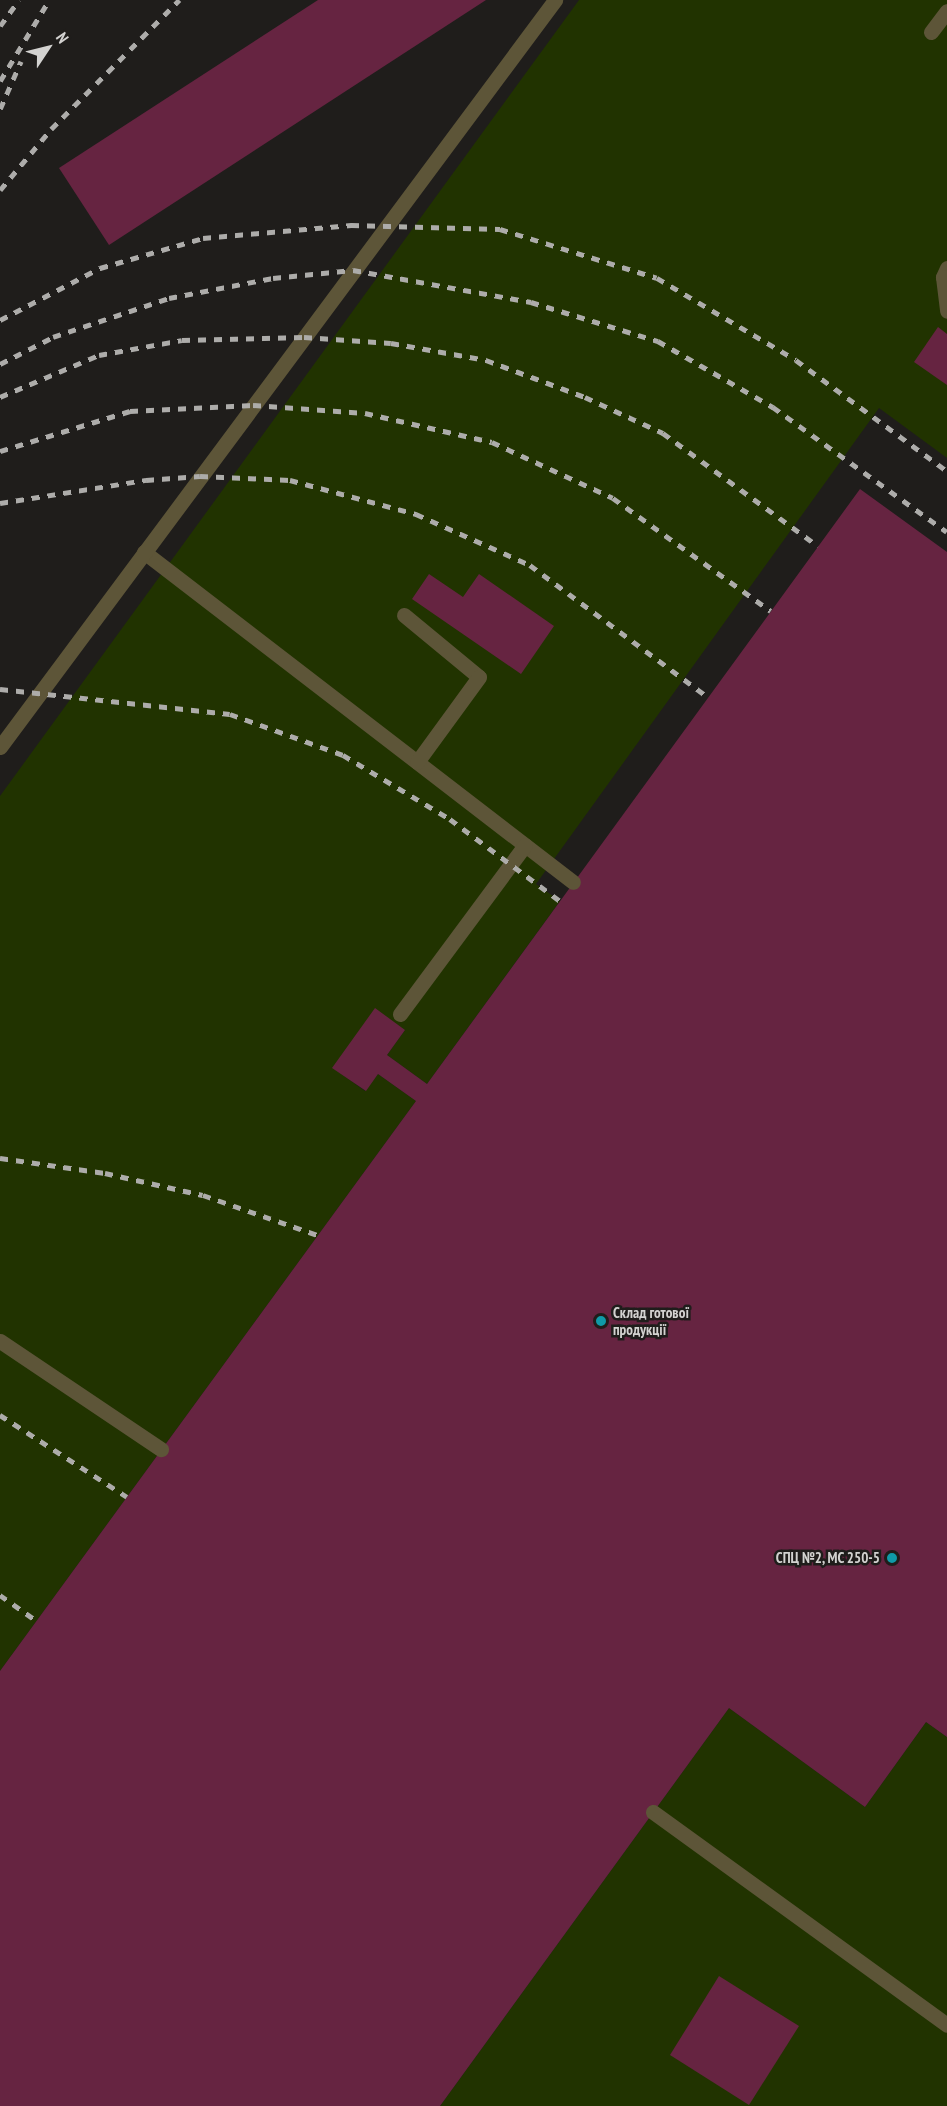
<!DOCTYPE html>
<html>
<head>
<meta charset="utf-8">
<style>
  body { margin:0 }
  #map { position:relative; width:947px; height:2106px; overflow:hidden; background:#1f1d1b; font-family:"PT Sans Narrow",sans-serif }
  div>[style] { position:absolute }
  .green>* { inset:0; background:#213300 }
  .building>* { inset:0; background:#662441 }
  .service>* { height:15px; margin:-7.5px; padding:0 7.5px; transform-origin:7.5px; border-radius:7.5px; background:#5d5538 }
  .rail>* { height:4.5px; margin-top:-2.25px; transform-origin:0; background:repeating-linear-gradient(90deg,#adacaa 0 8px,transparent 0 16px) }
  .dots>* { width:16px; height:16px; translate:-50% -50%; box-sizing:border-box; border:3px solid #1f1d1b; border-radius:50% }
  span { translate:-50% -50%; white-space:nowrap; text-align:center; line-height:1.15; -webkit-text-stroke:5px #1f1d1b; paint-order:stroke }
  .poi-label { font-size:15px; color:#d3d2d0; font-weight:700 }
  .left { translate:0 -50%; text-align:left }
  .right { translate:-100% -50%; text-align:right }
  .north { position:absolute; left:18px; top:18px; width:60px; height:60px; -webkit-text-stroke:4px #1f1d1b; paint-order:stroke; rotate:55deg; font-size:16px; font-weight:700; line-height:24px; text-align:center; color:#d3d2d0 }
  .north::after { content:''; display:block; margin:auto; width:21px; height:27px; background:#d3d2d0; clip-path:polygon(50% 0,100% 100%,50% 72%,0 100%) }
</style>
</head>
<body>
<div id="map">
  <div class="green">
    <div style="clip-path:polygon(579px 0,947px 0,947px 458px,879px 408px,536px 884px,560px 901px,427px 1084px,387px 1055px,405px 1030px,333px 1068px,365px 1091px,378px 1074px,416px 1101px,0 1671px,0 796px)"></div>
    <div style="clip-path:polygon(729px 1708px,865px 1807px,926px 1722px,947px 1737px,947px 2106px,440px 2106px)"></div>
  </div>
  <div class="building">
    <div style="clip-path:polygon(318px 0,486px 0,109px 245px,59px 168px)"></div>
    <div style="clip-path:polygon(938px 327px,947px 334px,947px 385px,914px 362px)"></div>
    <div style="clip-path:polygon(860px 489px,947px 552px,947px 1737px,926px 1722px,865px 1807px,729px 1708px,440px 2106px,0 2106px,0 1671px,416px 1101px,378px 1074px,366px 1091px,332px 1068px,375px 1008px,405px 1030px,387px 1055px,427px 1084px)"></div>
    <div style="clip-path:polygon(429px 574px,463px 597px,479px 574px,554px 626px,521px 674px,412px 599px)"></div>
    <div style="clip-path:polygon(719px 1976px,799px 2026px,749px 2105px,670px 2055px)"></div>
  </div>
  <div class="service">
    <div style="left:931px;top:32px;width:26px;rotate:-53deg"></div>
    <div style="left:947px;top:268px;width:10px;rotate:114deg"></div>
    <div style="left:943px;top:277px;width:34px;rotate:83deg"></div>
    <div style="left:144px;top:552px;width:541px;rotate:37.57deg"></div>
    <div style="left:404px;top:615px;width:97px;rotate:39.6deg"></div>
    <div style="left:479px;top:677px;width:105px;rotate:126.1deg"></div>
    <div style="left:0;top:747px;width:931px;rotate:-53.39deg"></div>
    <div style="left:400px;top:1014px;width:210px;rotate:-53.5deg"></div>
    <div style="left:0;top:1341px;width:194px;rotate:33.9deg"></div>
    <div style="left:653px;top:1812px;width:363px;rotate:35.9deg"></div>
  </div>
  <div class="rail">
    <div style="left:0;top:26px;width:32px;rotate:-54deg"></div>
    <div style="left:0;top:81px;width:95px;rotate:-58.8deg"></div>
    <div style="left:0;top:109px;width:52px;rotate:-66.4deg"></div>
    <div style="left:0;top:190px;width:80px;rotate:-50.1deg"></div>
    <div style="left:51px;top:129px;width:182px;rotate:-45.2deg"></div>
    <div style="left:0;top:320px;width:113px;rotate:-27.5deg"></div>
    <div style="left:100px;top:268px;width:107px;rotate:-16.2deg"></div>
    <div style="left:203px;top:238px;width:149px;rotate:-5deg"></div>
    <div style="left:351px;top:225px;width:149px;rotate:1.5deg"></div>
    <div style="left:500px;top:229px;width:164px;rotate:17.3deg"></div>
    <div style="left:657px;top:278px;width:161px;rotate:30.5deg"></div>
    <div style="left:796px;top:360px;width:187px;rotate:36.3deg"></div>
    <div style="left:0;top:364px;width:59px;rotate:-27deg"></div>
    <div style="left:53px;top:337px;width:122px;rotate:-18.6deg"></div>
    <div style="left:169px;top:298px;width:106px;rotate:-10.9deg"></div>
    <div style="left:273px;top:278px;width:80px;rotate:-5.7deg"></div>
    <div style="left:353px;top:270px;width:181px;rotate:10.2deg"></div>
    <div style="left:531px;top:302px;width:133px;rotate:17.1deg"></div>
    <div style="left:658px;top:341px;width:133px;rotate:29.9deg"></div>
    <div style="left:773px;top:407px;width:214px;rotate:35.7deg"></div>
    <div style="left:0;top:397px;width:108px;rotate:-23deg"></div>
    <div style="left:99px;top:355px;width:84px;rotate:-10.2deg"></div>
    <div style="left:182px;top:340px;width:122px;rotate:-1.4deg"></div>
    <div style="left:304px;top:337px;width:87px;rotate:3.9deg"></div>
    <div style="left:391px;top:343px;width:97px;rotate:10.1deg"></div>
    <div style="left:486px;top:360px;width:106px;rotate:20.5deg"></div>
    <div style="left:585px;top:397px;width:86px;rotate:24.8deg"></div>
    <div style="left:663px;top:433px;width:192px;rotate:36.1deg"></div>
    <div style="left:0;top:451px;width:136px;rotate:-17.1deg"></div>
    <div style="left:130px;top:411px;width:123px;rotate:-2.8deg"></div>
    <div style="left:253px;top:405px;width:112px;rotate:4.1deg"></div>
    <div style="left:365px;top:413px;width:130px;rotate:12.9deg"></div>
    <div style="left:492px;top:442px;width:133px;rotate:24.8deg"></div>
    <div style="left:613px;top:498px;width:194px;rotate:35.6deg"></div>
    <div style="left:0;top:503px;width:148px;rotate:-9deg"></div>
    <div style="left:146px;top:480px;width:54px;rotate:-4.2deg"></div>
    <div style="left:200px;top:476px;width:90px;rotate:2.5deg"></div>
    <div style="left:290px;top:480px;width:131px;rotate:15.1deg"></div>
    <div style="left:416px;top:514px;width:125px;rotate:24.1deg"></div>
    <div style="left:530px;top:565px;width:222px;rotate:36.6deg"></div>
    <div style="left:0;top:689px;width:231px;rotate:6.2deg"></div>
    <div style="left:230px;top:714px;width:120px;rotate:19.9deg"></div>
    <div style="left:343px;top:755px;width:125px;rotate:30.9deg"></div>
    <div style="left:450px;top:819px;width:137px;rotate:36.7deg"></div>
    <div style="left:0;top:1158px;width:106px;rotate:8.1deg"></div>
    <div style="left:105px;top:1173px;width:100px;rotate:12.7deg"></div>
    <div style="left:203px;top:1195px;width:121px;rotate:19.3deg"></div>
    <div style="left:0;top:1415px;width:151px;rotate:32.8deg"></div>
    <div style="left:0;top:1595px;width:45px;rotate:35.1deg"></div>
  </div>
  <div class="dots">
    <div style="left:601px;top:1321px;background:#0f9aa8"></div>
    <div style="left:892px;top:1558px;background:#0f9aa8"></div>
  </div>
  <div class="poi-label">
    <span class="left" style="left:613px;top:1321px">Склад готової<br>продукції</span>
    <span class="right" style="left:880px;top:1558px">СПЦ №2, МС 250-5</span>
  </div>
  <div class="north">N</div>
</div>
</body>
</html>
